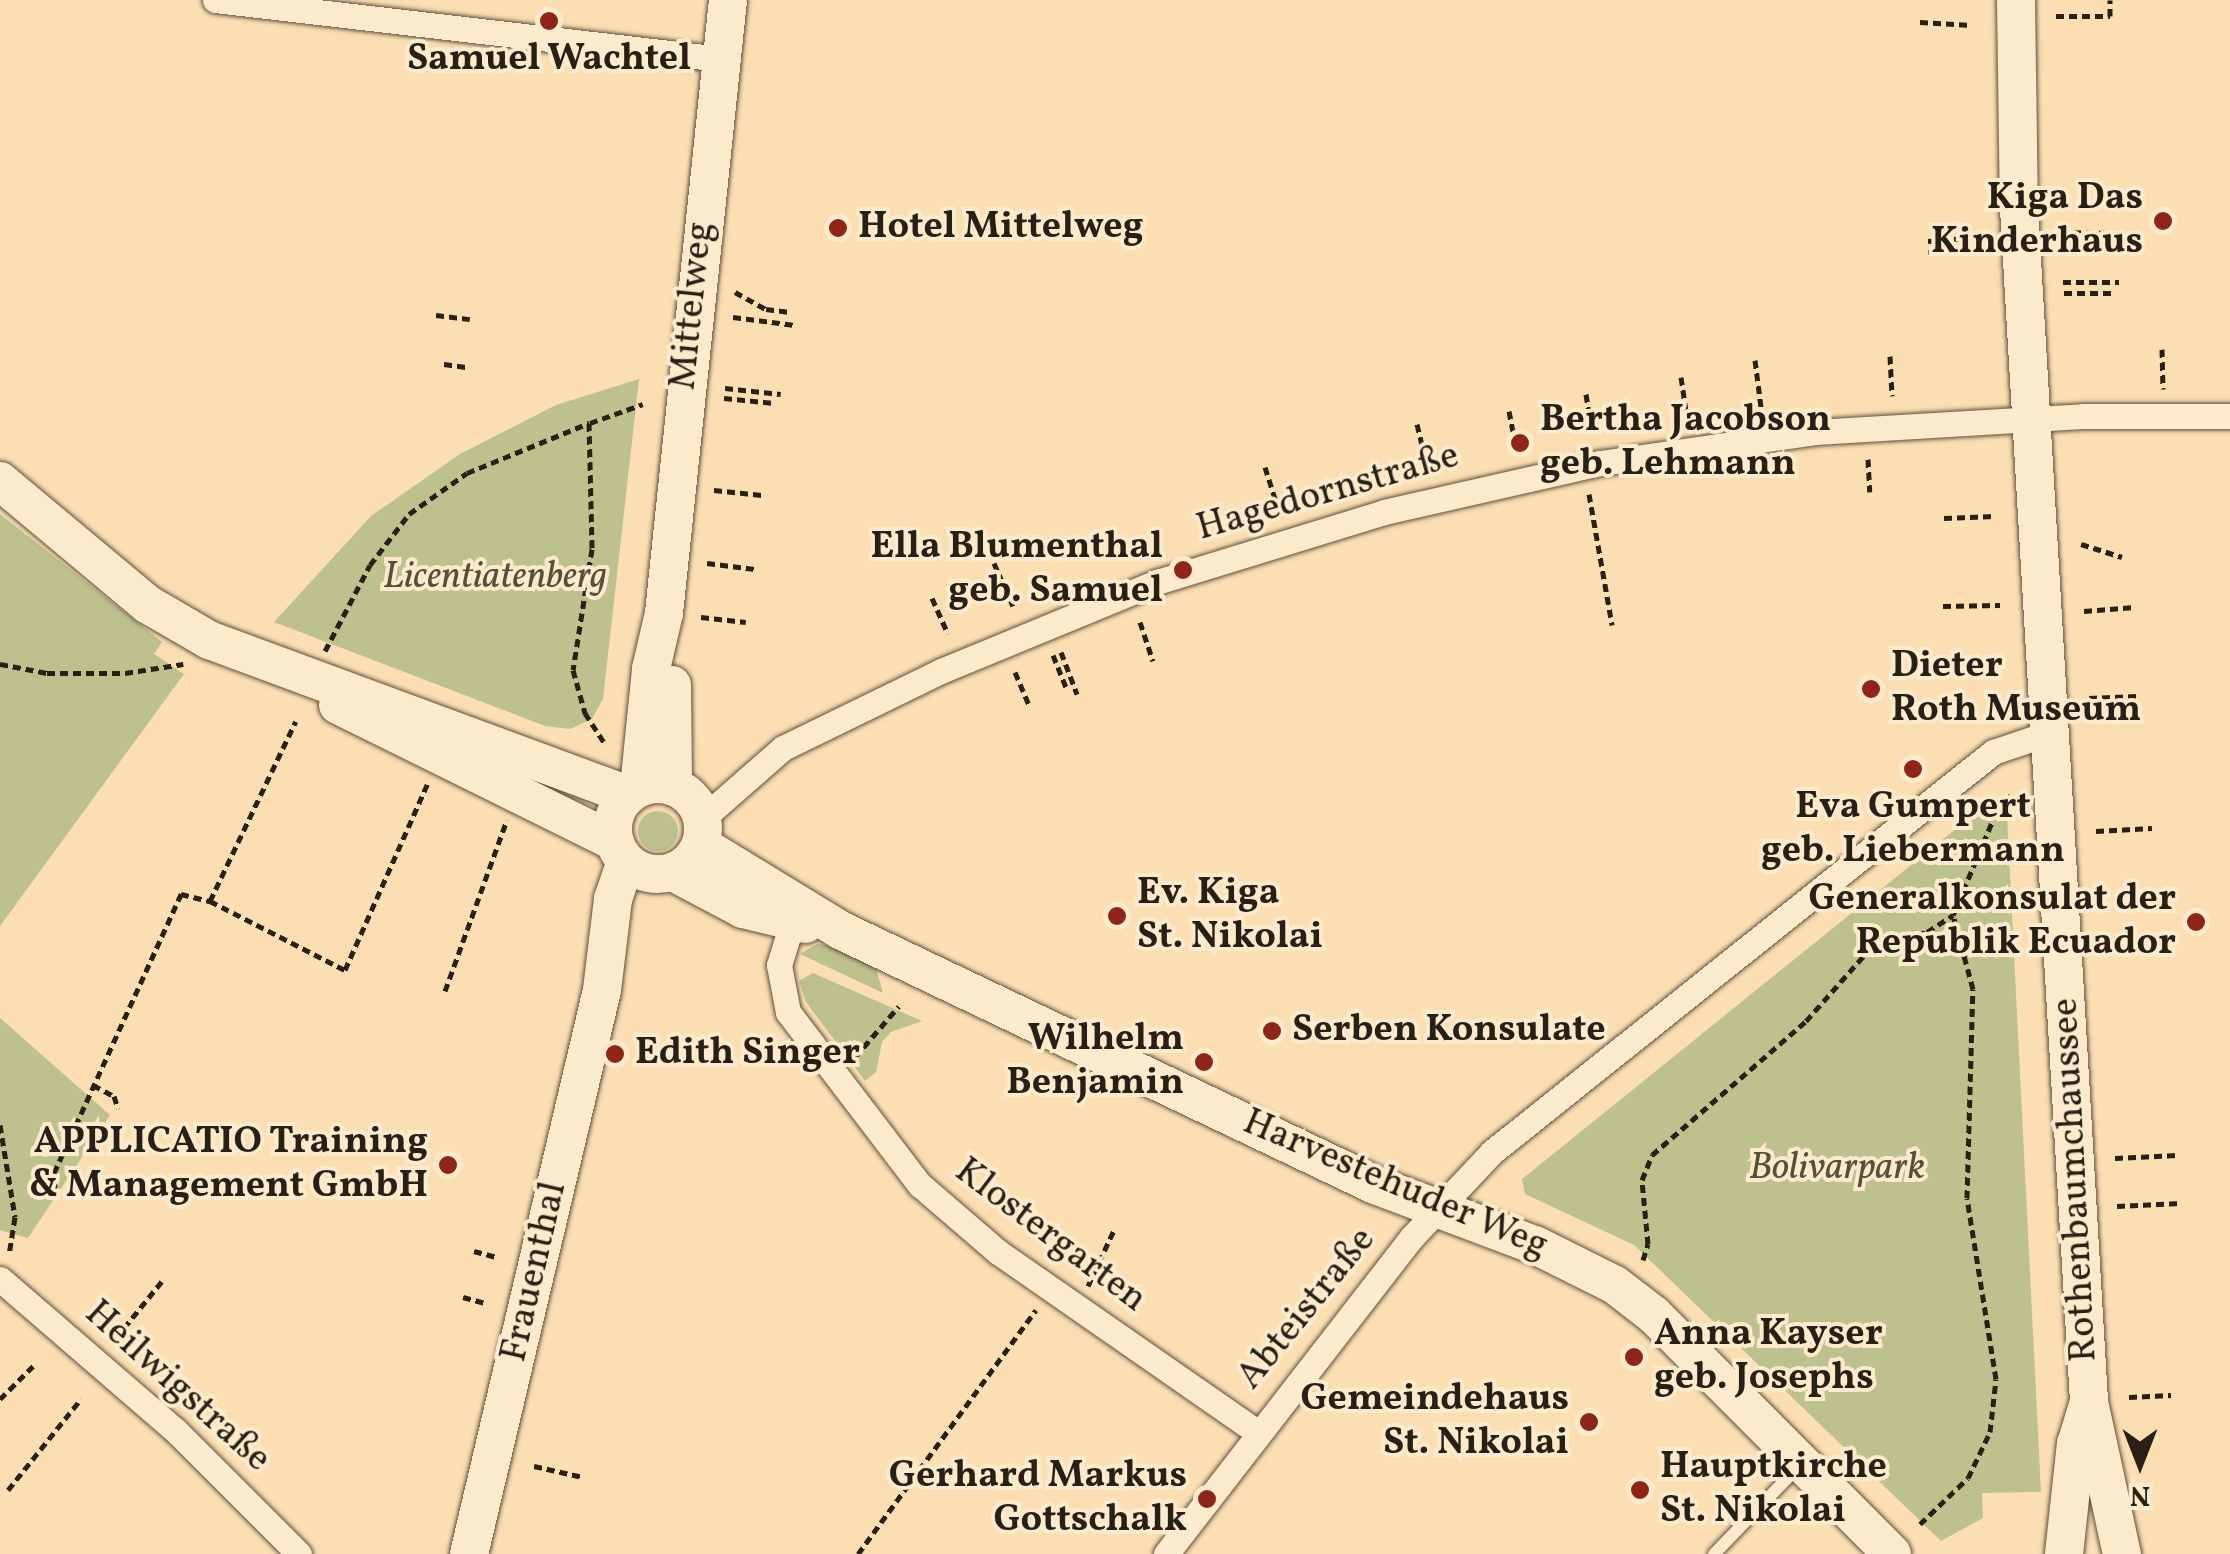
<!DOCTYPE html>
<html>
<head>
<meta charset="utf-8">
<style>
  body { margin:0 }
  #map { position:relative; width:2230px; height:1554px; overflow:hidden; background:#fbdeb2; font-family:Vollkorn,serif }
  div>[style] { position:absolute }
  .green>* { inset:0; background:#bdc18d }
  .round { border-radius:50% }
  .path>* { height:5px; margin-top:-2.5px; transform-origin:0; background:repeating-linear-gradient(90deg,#281f15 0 8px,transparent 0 13px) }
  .roads { filter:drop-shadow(0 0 2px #5d4f3c) drop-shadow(0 0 2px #5d4f3c) }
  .lane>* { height:12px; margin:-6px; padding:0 6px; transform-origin:6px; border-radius:6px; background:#fceacd }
  .street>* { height:25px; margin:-12.5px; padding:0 12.5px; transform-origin:12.5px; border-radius:12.5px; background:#fceacd }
  .secondary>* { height:38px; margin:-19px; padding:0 19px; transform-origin:19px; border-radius:19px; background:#fceacd }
  .secondary>.ring { margin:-19px; padding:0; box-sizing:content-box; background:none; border:38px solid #fceacd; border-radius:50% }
  .dots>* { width:28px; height:28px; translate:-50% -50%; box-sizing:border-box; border:5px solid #fceacd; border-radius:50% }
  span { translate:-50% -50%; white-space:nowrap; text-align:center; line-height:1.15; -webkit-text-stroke:8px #fceacd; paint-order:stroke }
  .poi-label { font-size:38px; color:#281f15; font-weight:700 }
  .right { translate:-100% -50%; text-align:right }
  .left { translate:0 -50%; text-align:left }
  .street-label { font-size:38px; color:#281f15 }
  .park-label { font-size:38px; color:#555039; font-style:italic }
  .north { position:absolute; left:2090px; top:1414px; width:100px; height:100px; -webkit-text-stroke:8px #fceacd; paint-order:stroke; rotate:180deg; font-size:28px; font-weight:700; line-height:40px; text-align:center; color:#281f15 }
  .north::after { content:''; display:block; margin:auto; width:35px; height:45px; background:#281f15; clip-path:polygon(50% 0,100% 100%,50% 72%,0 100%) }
</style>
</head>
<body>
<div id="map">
  <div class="green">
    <div style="clip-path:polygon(639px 379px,603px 699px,592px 719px,570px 729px,545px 726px,274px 622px,371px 516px,460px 454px,556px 405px)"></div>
    <div style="clip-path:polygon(0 514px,162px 642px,154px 654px,184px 674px,0 926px)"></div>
    <div style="clip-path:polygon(1988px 803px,2007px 815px,2041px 1492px,1982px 1493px,1983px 1518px,1941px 1541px,1634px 1245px,1525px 1194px,1522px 1179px)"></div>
    <div class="round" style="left:638px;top:811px;width:40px;height:40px"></div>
    <div style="clip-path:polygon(817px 944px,841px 947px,875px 965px,883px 993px,800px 954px)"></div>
    <div style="clip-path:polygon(813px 973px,922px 1021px,891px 1032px,882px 1042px,876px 1072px,865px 1081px,806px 1002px,799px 981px)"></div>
    <div style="clip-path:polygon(0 1018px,110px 1115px,28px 1238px,0 1230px)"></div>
  </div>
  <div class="path">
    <div style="left:2056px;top:16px;width:54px"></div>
    <div style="left:2110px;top:16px;width:16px;rotate:-90deg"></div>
    <div style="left:1920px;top:22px;width:51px;rotate:3.4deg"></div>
    <div style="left:2060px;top:232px;width:48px;rotate:1.2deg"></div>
    <div style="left:1928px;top:241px;width:50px;rotate:-4.6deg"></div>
    <div style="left:1928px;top:252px;width:51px;rotate:-3.4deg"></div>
    <div style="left:2063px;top:282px;width:56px"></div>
    <div style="left:735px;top:292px;width:35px;rotate:29deg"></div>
    <div style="left:766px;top:309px;width:26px;rotate:7deg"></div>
    <div style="left:2064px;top:293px;width:52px"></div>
    <div style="left:436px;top:315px;width:34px;rotate:7deg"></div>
    <div style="left:733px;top:317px;width:62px;rotate:7.5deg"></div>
    <div style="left:2162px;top:349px;width:40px;rotate:88.6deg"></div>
    <div style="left:1890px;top:356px;width:40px;rotate:87.1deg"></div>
    <div style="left:1755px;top:360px;width:47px;rotate:82.7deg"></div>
    <div style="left:444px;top:364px;width:22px;rotate:8deg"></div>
    <div style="left:1681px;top:377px;width:40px;rotate:81.5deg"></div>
    <div style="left:725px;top:388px;width:56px;rotate:6.1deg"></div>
    <div style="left:1586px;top:394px;width:37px;rotate:81deg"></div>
    <div style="left:724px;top:398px;width:50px;rotate:5.7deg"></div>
    <div style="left:1509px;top:411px;width:36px;rotate:79deg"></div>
    <div style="left:590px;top:423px;width:56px;rotate:-19.7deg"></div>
    <div style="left:1417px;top:424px;width:43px;rotate:76.6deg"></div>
    <div style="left:1868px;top:459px;width:33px;rotate:87deg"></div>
    <div style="left:1265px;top:467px;width:43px;rotate:72.4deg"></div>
    <div style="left:714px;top:490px;width:48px;rotate:5.9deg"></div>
    <div style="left:1589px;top:494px;width:133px;rotate:80deg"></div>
    <div style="left:1944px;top:518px;width:51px;rotate:-2.2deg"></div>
    <div style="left:2081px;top:544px;width:43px;rotate:17.6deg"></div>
    <div style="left:707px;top:563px;width:48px;rotate:7.1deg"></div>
    <div style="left:994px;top:563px;width:47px;rotate:66.2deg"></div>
    <div style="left:932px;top:598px;width:39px;rotate:66deg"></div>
    <div style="left:1943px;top:606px;width:57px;rotate:-1deg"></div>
    <div style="left:2084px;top:611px;width:51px;rotate:-4.5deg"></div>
    <div style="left:701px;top:617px;width:45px;rotate:6.3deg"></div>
    <div style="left:1140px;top:622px;width:41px;rotate:71.6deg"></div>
    <div style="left:325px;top:651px;width:97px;rotate:-62.4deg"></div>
    <div style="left:370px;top:565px;width:64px;rotate:-52.6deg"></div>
    <div style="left:409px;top:514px;width:71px;rotate:-35.3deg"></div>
    <div style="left:467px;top:473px;width:132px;rotate:-22.3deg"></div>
    <div style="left:589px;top:423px;width:126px;rotate:88.6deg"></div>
    <div style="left:592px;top:549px;width:122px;rotate:98.9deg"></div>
    <div style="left:573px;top:670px;width:45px;rotate:74.4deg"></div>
    <div style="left:585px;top:713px;width:38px;rotate:57deg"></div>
    <div style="left:1061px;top:652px;width:45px;rotate:69.1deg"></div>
    <div style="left:1053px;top:655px;width:38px;rotate:68deg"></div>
    <div style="left:0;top:664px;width:48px;rotate:10.8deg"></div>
    <div style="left:47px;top:673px;width:78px"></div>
    <div style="left:125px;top:673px;width:59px;rotate:-8.8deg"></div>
    <div style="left:1015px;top:672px;width:38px;rotate:67deg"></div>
    <div style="left:2089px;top:698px;width:48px;rotate:-2.4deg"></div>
    <div style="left:2096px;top:831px;width:56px;rotate:-3.1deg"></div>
    <div style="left:210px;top:901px;width:152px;rotate:27.1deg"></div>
    <div style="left:345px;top:970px;width:205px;rotate:-66.1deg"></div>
    <div style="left:445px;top:991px;width:182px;rotate:-70.1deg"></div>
    <div style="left:855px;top:1057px;width:67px;rotate:-49.2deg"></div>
    <div style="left:93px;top:1085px;width:24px;rotate:28deg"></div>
    <div style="left:114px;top:1096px;width:13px;rotate:72deg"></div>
    <div style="left:0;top:1125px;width:93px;rotate:80.7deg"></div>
    <div style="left:15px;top:1217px;width:37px;rotate:99deg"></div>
    <div style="left:2115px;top:1158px;width:63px;rotate:-2.7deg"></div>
    <div style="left:55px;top:1192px;width:19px;rotate:-93deg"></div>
    <div style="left:54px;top:1173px;width:307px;rotate:-65.5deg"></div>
    <div style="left:181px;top:894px;width:30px;rotate:14deg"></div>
    <div style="left:210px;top:901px;width:199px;rotate:-64.5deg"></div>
    <div style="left:2117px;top:1206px;width:64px;rotate:-2.7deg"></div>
    <div style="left:474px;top:1251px;width:24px;rotate:15deg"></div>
    <div style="left:1643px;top:1260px;width:17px;rotate:-73deg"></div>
    <div style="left:1648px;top:1244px;width:64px;rotate:-95.4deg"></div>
    <div style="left:1642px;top:1180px;width:27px;rotate:-68deg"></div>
    <div style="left:1652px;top:1155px;width:204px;rotate:-41deg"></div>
    <div style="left:1806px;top:1021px;width:94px;rotate:-48.5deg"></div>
    <div style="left:1868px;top:951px;width:62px;rotate:-17.9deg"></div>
    <div style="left:1927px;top:932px;width:31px;rotate:-33deg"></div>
    <div style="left:1953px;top:915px;width:116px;rotate:-67.2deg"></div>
    <div style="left:1998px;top:808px;width:18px;rotate:-45deg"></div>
    <div style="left:1088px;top:1286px;width:62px;rotate:-65.1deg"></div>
    <div style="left:463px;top:1297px;width:24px;rotate:15deg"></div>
    <div style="left:124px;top:1328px;width:60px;rotate:-51deg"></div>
    <div style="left:2129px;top:1397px;width:42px;rotate:-2.7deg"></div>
    <div style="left:0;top:1399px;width:51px;rotate:-45deg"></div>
    <div style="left:534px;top:1466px;width:50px;rotate:12.7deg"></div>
    <div style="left:8px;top:1490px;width:117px;rotate:-51.3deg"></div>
    <div style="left:1920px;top:1524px;width:66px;rotate:-43.8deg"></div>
    <div style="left:1968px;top:1478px;width:51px;rotate:-64.4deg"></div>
    <div style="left:1990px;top:1432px;width:53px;rotate:-83.5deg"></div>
    <div style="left:1996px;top:1379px;width:183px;rotate:-99.1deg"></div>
    <div style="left:1967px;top:1198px;width:209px;rotate:-88.4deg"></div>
    <div style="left:1973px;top:989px;width:77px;rotate:-105.1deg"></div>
    <div style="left:858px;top:1554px;width:302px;rotate:-53.9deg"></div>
  </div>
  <div class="roads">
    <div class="lane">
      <div style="left:1714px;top:1554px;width:121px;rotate:-46deg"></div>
    </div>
    <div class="street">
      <div style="left:215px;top:0;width:509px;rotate:6.65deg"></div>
      <div style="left:703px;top:818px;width:106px;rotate:-41.2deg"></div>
      <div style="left:783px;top:748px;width:176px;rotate:-26deg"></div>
      <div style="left:941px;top:671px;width:234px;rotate:-22.4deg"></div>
      <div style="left:1157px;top:582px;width:238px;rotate:-17.1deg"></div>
      <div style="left:1384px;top:512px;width:221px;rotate:-12.8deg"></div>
      <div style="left:1600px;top:463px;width:217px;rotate:-8.2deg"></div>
      <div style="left:1815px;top:432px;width:268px;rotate:-3.4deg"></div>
      <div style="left:2083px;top:416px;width:147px"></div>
      <div style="left:797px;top:907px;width:61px;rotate:107.2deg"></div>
      <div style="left:779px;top:965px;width:48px;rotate:79.2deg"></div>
      <div style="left:788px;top:1012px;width:218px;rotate:52.7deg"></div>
      <div style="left:920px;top:1185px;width:103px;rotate:40.7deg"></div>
      <div style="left:998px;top:1252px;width:315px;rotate:34.8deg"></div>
      <div style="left:0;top:1279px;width:233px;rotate:40.8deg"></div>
      <div style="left:176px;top:1431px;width:174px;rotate:45deg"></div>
      <div style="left:1166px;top:1554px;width:401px;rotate:-52.2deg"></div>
      <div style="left:1412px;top:1237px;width:117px;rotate:-46.7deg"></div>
      <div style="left:1492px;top:1152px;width:641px;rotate:-38.6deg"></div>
      <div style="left:1993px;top:752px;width:59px;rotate:-18.7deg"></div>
    </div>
    <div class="secondary">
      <div style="left:2016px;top:0;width:209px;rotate:89.2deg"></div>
      <div style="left:2019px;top:209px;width:1195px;rotate:86.64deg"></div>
      <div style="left:2089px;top:1402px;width:156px;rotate:77.8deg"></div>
      <div style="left:0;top:481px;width:192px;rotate:39.9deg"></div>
      <div style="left:147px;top:604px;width:72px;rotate:30.1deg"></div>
      <div style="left:209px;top:640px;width:447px;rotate:20.3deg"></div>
      <div style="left:672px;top:685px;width:101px;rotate:89.4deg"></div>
      <div style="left:338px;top:705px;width:309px;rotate:26.3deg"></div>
      <div class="ring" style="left:613px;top:784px;width:52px;height:52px"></div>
      <div style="left:639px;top:788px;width:120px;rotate:-84.2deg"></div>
      <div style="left:651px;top:669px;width:57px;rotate:-76.9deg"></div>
      <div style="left:664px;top:613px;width:616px;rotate:-84.04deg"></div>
      <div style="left:701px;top:845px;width:165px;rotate:31.4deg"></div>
      <div style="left:842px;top:931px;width:590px;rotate:25.48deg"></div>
      <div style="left:1375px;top:1185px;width:171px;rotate:20.6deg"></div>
      <div style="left:1535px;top:1245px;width:89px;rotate:26.6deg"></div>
      <div style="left:1615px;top:1285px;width:49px;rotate:37.6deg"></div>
      <div style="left:1654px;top:1315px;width:337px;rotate:45.1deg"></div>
      <div style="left:673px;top:872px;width:79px;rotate:27.9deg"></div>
      <div style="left:743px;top:909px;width:64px;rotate:13.6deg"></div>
      <div style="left:469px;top:1554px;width:579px;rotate:-76.73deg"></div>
      <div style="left:602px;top:990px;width:92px;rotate:-83.1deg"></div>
      <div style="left:613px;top:899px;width:40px;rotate:-71.1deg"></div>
      <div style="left:2064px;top:1554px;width:111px;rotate:-83.8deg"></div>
      <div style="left:2076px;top:1444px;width:44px;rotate:-72.8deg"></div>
    </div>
  </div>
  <div class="dots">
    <div style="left:549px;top:21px;background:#8f2418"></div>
    <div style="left:2163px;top:221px;background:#8f2418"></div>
    <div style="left:838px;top:228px;background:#8f2418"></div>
    <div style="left:1520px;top:443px;background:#8f2418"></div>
    <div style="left:1183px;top:570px;background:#8f2418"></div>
    <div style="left:1871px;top:689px;background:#8f2418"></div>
    <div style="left:1913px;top:769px;background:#8f2418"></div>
    <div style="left:1117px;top:916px;background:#8f2418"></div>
    <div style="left:2196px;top:922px;background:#8f2418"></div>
    <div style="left:1272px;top:1031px;background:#8f2418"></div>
    <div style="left:615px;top:1054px;background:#8f2418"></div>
    <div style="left:1204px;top:1062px;background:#8f2418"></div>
    <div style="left:448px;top:1165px;background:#8f2418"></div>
    <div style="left:1634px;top:1357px;background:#8f2418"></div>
    <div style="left:1589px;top:1422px;background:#8f2418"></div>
    <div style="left:1640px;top:1490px;background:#8f2418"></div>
    <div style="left:1207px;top:1499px;background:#8f2418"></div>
  </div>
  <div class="poi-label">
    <span style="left:549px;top:60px">Samuel Wachtel</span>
    <span class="right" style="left:2143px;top:221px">Kiga Das<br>Kinderhaus</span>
    <span class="left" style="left:858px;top:228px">Hotel Mittelweg</span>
    <span class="left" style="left:1540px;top:443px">Bertha Jacobson<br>geb. Lehmann</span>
    <span class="right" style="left:1163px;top:570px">Ella Blumenthal<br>geb. Samuel</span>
    <span class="left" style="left:1891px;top:689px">Dieter<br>Roth Museum</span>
    <span style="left:1913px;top:830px">Eva Gumpert<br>geb. Liebermann</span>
    <span class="left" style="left:1137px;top:916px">Ev. Kiga<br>St. Nikolai</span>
    <span class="right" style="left:2176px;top:922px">Generalkonsulat der<br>Republik Ecuador</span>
    <span class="left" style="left:1292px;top:1031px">Serben Konsulate</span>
    <span class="right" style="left:1184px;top:1062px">Wilhelm<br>Benjamin</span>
    <span class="left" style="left:635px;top:1054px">Edith Singer</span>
    <span class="right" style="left:428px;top:1165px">APPLICATIO Training<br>&amp; Management GmbH</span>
    <span class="left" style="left:1654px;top:1357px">Anna Kayser<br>geb. Josephs</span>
    <span class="right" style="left:1569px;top:1422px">Gemeindehaus<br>St. Nikolai</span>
    <span class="left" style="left:1660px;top:1490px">Hauptkirche<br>St. Nikolai</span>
    <span class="right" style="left:1187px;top:1499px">Gerhard Markus<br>Gottschalk</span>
  </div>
  <div class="street-label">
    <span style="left:693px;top:306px;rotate:-84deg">Mittelweg</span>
    <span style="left:1328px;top:493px;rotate:-16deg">Hagedornstraße</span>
    <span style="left:2076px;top:1180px;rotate:-93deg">Rothenbaumchaussee</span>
    <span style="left:1395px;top:1185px;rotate:23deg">Harvestehuder Weg</span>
    <span style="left:1050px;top:1236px;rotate:37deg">Klostergarten</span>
    <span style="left:535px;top:1272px;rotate:-77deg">Frauenthal</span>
    <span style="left:1307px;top:1309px;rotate:-51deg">Abteistraße</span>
    <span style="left:177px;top:1387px;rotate:42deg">Heilwigstraße</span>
  </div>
  <div class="park-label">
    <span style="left:495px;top:578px">Licentiatenberg</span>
    <span style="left:1837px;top:1169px">Bolivarpark</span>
  </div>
  <div class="north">N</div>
</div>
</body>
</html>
